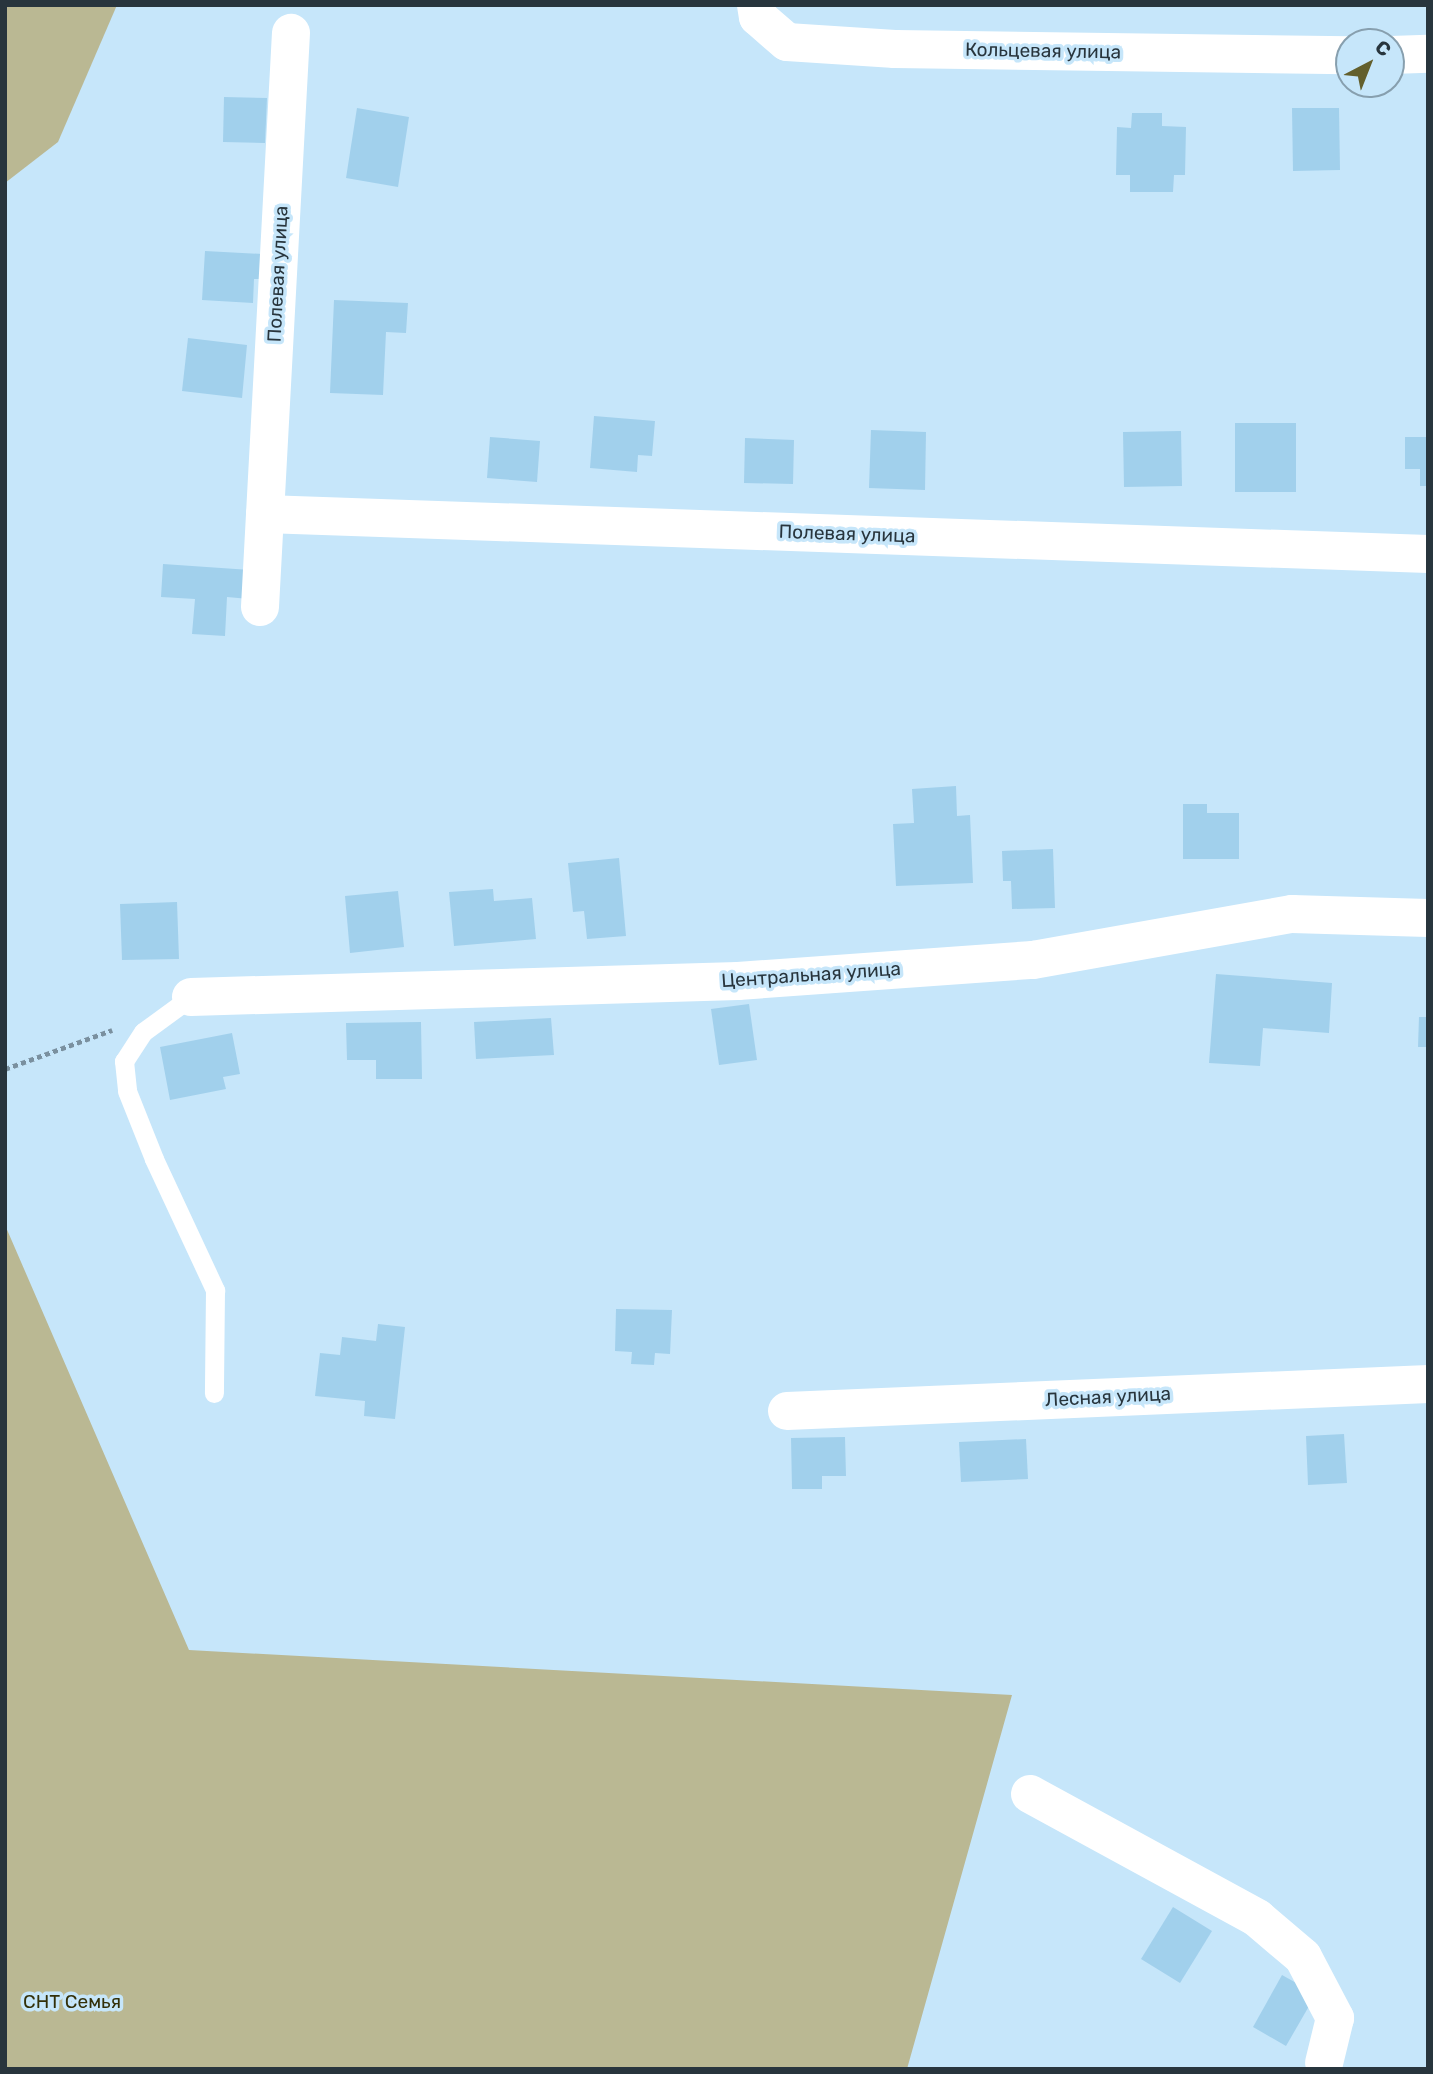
<!DOCTYPE html>
<html>
<head>
<meta charset="utf-8">
<style>
  body { margin:0 }
  #map { position:relative; width:1433px; height:2074px; overflow:hidden; background:#c6e6fa; font-family:Rubik,sans-serif }
  div>[style] { position:absolute }
  .green>* { inset:0; background:#bab893 }
  .building>* { inset:0; background:#a1d0ec }
  .path>* { height:4.5px; margin-top:-2.25px; transform-origin:0; background:repeating-linear-gradient(90deg,#7a909f 0 5px,transparent 0 8.5px) }
  .lane>* { height:19px; margin:-9.5px; padding:0 9.5px; transform-origin:9.5px; border-radius:9.5px; background:#fff }
  .street>* { height:38px; margin:-19px; padding:0 19px; transform-origin:19px; border-radius:19px; background:#fff }
  span { translate:-50% -50%; white-space:nowrap; text-align:center; line-height:1.15; -webkit-text-stroke:7px #c6e6fa; paint-order:stroke }
  .street-label { font-size:19px; color:#28353d }
  .park-label { font-size:19px; color:#333009 }
  .frame { position:absolute; inset:0; border:7px solid #28353d; pointer-events:none }
  .north { position:absolute; left:1335px; top:28px; width:70px; height:70px; box-sizing:border-box; background:#c6e6fa; border:2px solid #879fae; border-radius:50%; rotate:42deg; font-size:19px; font-weight:700; line-height:28px; text-align:center; color:#28353d }
  .north::after { content:''; display:block; margin:auto; width:24px; height:32px; background:#635f2c; clip-path:polygon(50% 0,100% 100%,50% 72%,0 100%) }
</style>
</head>
<body>
<div id="map">
  <div class="green">
    <div style="clip-path:polygon(5px 5px,117px 5px,58px 142px,5px 183px)"></div>
    <div style="clip-path:polygon(5px 1225px,189px 1650px,1012px 1695px,907px 2069px,5px 2069px)"></div>
  </div>
  <div class="building">
    <div style="clip-path:polygon(224px 97px,267px 98px,265px 143px,223px 142px)"></div>
    <div style="clip-path:polygon(357px 108px,409px 117px,398px 187px,346px 178px)"></div>
    <div style="clip-path:polygon(1292px 108px,1339px 108px,1340px 170px,1293px 171px)"></div>
    <div style="clip-path:polygon(1132px 113px,1162px 113px,1162px 126px,1186px 127px,1185px 175px,1174px 175px,1173px 192px,1130px 192px,1130px 175px,1116px 175px,1117px 127px,1131px 128px)"></div>
    <div style="clip-path:polygon(205px 251px,263px 254px,261px 279px,254px 279px,253px 303px,202px 300px)"></div>
    <div style="clip-path:polygon(334px 300px,408px 303px,406px 333px,386px 332px,383px 395px,330px 393px)"></div>
    <div style="clip-path:polygon(188px 338px,247px 345px,242px 398px,182px 391px)"></div>
    <div style="clip-path:polygon(594px 416px,655px 421px,652px 456px,638px 455px,637px 472px,590px 468px)"></div>
    <div style="clip-path:polygon(1235px 423px,1296px 423px,1296px 492px,1235px 492px)"></div>
    <div style="clip-path:polygon(871px 430px,926px 432px,925px 490px,869px 488px)"></div>
    <div style="clip-path:polygon(1181px 431px,1182px 486px,1124px 487px,1123px 432px)"></div>
    <div style="clip-path:polygon(490px 437px,540px 441px,537px 482px,487px 478px)"></div>
    <div style="clip-path:polygon(1405px 437px,1428px 437px,1428px 486px,1420px 486px,1420px 469px,1405px 469px)"></div>
    <div style="clip-path:polygon(745px 438px,794px 440px,793px 484px,744px 483px)"></div>
    <div style="clip-path:polygon(163px 564px,250px 570px,249px 599px,227px 597px,225px 636px,192px 634px,195px 599px,161px 597px)"></div>
    <div style="clip-path:polygon(956px 786px,957px 816px,970px 815px,973px 883px,896px 886px,893px 824px,914px 823px,912px 789px)"></div>
    <div style="clip-path:polygon(1183px 804px,1207px 804px,1207px 813px,1239px 813px,1239px 859px,1183px 859px)"></div>
    <div style="clip-path:polygon(1053px 849px,1055px 908px,1012px 909px,1011px 881px,1003px 881px,1002px 851px)"></div>
    <div style="clip-path:polygon(619px 858px,626px 936px,587px 939px,584px 911px,573px 912px,568px 863px)"></div>
    <div style="clip-path:polygon(493px 889px,494px 901px,532px 898px,536px 939px,454px 946px,449px 892px)"></div>
    <div style="clip-path:polygon(398px 891px,404px 947px,350px 953px,345px 896px)"></div>
    <div style="clip-path:polygon(177px 902px,179px 959px,122px 960px,120px 904px)"></div>
    <div style="clip-path:polygon(1216px 974px,1332px 983px,1329px 1033px,1263px 1028px,1260px 1066px,1209px 1063px)"></div>
    <div style="clip-path:polygon(749px 1004px,757px 1060px,719px 1065px,711px 1009px)"></div>
    <div style="clip-path:polygon(1419px 1017px,1428px 1017px,1428px 1047px,1418px 1047px)"></div>
    <div style="clip-path:polygon(551px 1018px,554px 1055px,476px 1059px,474px 1022px)"></div>
    <div style="clip-path:polygon(421px 1022px,422px 1079px,376px 1079px,376px 1060px,347px 1060px,346px 1023px)"></div>
    <div style="clip-path:polygon(232px 1033px,240px 1074px,223px 1077px,226px 1089px,170px 1100px,160px 1047px)"></div>
    <div style="clip-path:polygon(616px 1309px,672px 1310px,670px 1354px,655px 1353px,654px 1365px,631px 1364px,632px 1352px,615px 1351px)"></div>
    <div style="clip-path:polygon(378px 1324px,405px 1327px,395px 1419px,364px 1416px,365px 1401px,315px 1396px,320px 1353px,340px 1355px,342px 1337px,376px 1341px)"></div>
    <div style="clip-path:polygon(1344px 1434px,1347px 1483px,1308px 1485px,1306px 1436px)"></div>
    <div style="clip-path:polygon(845px 1437px,846px 1476px,822px 1476px,822px 1489px,792px 1489px,791px 1438px)"></div>
    <div style="clip-path:polygon(1026px 1439px,1028px 1479px,961px 1482px,959px 1442px)"></div>
    <div style="clip-path:polygon(1173px 1907px,1212px 1931px,1180px 1983px,1141px 1959px)"></div>
    <div style="clip-path:polygon(1282px 1975px,1316px 1994px,1286px 2046px,1253px 2027px)"></div>
  </div>
  <div class="path">
    <div style="left:5px;top:1069px;width:114px;rotate:-20deg"></div>
  </div>
  <div class="lane">
    <div style="left:191px;top:997px;width:59px;rotate:143.9deg"></div>
    <div style="left:143px;top:1032px;width:35px;rotate:123deg"></div>
    <div style="left:124px;top:1061px;width:30px;rotate:84deg"></div>
    <div style="left:127px;top:1091px;width:73px;rotate:68.3deg"></div>
    <div style="left:154px;top:1159px;width:145px;rotate:65deg"></div>
    <div style="left:215px;top:1290px;width:103px;rotate:90.6deg"></div>
  </div>
  <div class="street">
    <div style="left:756px;top:5px;width:12px;rotate:81deg"></div>
    <div style="left:758px;top:17px;width:38px;rotate:41deg"></div>
    <div style="left:787px;top:42px;width:108px;rotate:3.7deg"></div>
    <div style="left:895px;top:49px;width:454px;rotate:0.8deg"></div>
    <div style="left:1391px;top:55px;width:37px;rotate:-2deg"></div>
    <div style="left:265px;top:514px;width:1164px;rotate:1.97deg"></div>
    <div style="left:260px;top:607px;width:575px;rotate:-86.91deg"></div>
    <div style="left:191px;top:997px;width:547px;rotate:-1.68deg"></div>
    <div style="left:738px;top:981px;width:296px;rotate:-4.1deg"></div>
    <div style="left:1033px;top:960px;width:263px;rotate:-10.1deg"></div>
    <div style="left:1292px;top:914px;width:136px;rotate:1.7deg"></div>
    <div style="left:787px;top:1411px;width:642px;rotate:-2.41deg"></div>
    <div style="left:1030px;top:1794px;width:259px;rotate:28.6deg"></div>
    <div style="left:1257px;top:1918px;width:60px;rotate:40.3deg"></div>
    <div style="left:1303px;top:1957px;width:69px;rotate:62.3deg"></div>
    <div style="left:1335px;top:2018px;width:46px;rotate:103.7deg"></div>
  </div>
  <div class="street-label">
    <span style="left:1043px;top:51px;rotate:1deg">Кольцевая улица</span>
    <span style="left:278px;top:274px;rotate:-87deg">Полевая улица</span>
    <span style="left:847px;top:534px;rotate:2deg">Полевая улица</span>
    <span style="left:811px;top:975px;rotate:-4deg">Центральная улица</span>
    <span style="left:1108px;top:1397px;rotate:-3deg">Лесная улица</span>
  </div>
  <div class="park-label">
    <span style="left:72px;top:2002px">СНТ Семья</span>
  </div>
  <div class="frame"></div>
  <div class="north">С</div>
</div>
</body>
</html>
